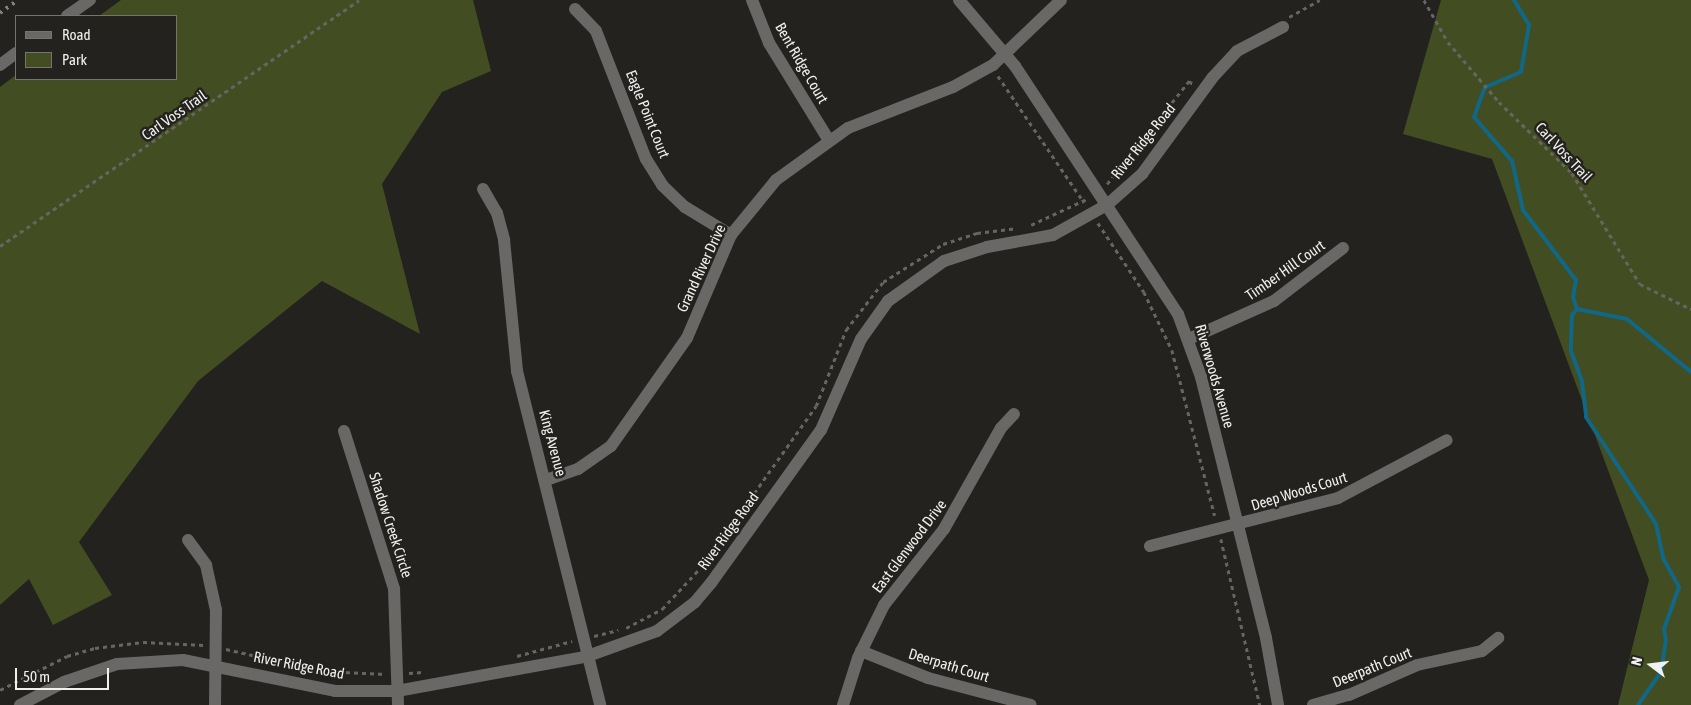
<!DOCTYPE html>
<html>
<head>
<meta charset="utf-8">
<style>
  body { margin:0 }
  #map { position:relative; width:1691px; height:705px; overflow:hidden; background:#23221f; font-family:"Asap Condensed",sans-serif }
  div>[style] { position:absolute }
  .green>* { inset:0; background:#434d22 }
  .stream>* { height:4px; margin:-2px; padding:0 2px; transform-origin:2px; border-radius:2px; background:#116786 }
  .path>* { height:2.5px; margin-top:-1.25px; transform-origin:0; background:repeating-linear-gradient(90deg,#666562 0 4px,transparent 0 8px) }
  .minor>* { height:12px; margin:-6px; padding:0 6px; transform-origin:6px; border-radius:6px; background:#6a6867 }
  .rail>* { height:4px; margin-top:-2px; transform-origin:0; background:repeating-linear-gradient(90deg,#838280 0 2.5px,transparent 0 7.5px) }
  span { translate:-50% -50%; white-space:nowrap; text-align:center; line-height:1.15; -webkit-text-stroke:5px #23221f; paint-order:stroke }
  .street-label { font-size:15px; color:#f1f0ee }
  .legend { position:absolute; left:15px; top:15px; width:162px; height:65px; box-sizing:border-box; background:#23221f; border:1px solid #757472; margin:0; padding:6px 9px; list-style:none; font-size:15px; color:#f1f0ee }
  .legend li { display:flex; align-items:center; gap:10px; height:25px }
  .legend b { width:25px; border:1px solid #757472 }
  .north { position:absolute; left:1626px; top:640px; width:50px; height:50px; -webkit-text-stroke:4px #23221f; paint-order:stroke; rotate:285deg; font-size:14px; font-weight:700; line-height:20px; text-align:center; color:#f1f0ee }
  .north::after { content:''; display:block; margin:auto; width:18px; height:22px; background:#f1f0ee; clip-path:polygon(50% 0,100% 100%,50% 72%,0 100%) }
  .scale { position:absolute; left:15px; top:668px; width:94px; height:22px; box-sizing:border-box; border:2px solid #f1f0ee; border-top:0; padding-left:6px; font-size:15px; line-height:18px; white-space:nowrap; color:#f1f0ee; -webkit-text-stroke:4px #23221f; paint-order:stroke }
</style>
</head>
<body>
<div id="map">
  <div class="green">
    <div style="clip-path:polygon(121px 0,473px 0,491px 71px,442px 92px,382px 184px,420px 334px,322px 281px,198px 381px,79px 542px,112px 595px,53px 625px,29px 579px,0 605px,0 87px,16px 75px,16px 79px,176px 79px,176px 16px,99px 16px)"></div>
    <div style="clip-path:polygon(1441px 0,1691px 0,1691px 705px,1618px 705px,1649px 580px,1492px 159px,1403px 134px)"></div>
  </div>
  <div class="stream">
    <div style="left:1514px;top:0;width:29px;rotate:59deg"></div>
    <div style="left:1529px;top:25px;width:48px;rotate:99.7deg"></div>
    <div style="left:1521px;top:72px;width:39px;rotate:157deg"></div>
    <div style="left:1485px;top:87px;width:32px;rotate:110deg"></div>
    <div style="left:1474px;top:117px;width:58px;rotate:49.2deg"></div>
    <div style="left:1512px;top:161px;width:50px;rotate:77.3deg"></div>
    <div style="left:1523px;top:210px;width:88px;rotate:52.9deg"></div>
    <div style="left:1576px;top:280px;width:17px;rotate:100deg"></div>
    <div style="left:1573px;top:297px;width:13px;rotate:72deg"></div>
    <div style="left:1577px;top:309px;width:8px;rotate:130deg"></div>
    <div style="left:1572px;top:315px;width:36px;rotate:92deg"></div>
    <div style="left:1571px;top:351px;width:33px;rotate:70deg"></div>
    <div style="left:1582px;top:382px;width:35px;rotate:83deg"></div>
    <div style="left:1586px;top:417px;width:128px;rotate:56.8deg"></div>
    <div style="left:1656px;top:524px;width:35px;rotate:78deg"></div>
    <div style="left:1663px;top:558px;width:33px;rotate:61deg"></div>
    <div style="left:1679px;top:587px;width:45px;rotate:109.7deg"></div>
    <div style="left:1664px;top:629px;width:11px;rotate:80deg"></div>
    <div style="left:1666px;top:640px;width:32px;rotate:99deg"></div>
    <div style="left:1661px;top:672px;width:40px;rotate:124.9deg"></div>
    <div style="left:1577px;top:309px;width:51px;rotate:11.3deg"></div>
    <div style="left:1627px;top:319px;width:83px;rotate:39.6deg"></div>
  </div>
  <div class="path">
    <div style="left:1424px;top:0;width:48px;rotate:60.3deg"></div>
    <div style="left:1448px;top:42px;width:79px;rotate:49.6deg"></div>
    <div style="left:1499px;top:102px;width:102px;rotate:44.2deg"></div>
    <div style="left:1572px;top:173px;width:130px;rotate:58.5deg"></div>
    <div style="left:1640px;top:284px;width:57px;rotate:26.1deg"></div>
    <div style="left:1289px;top:17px;width:35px;rotate:-29deg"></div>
    <div style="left:998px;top:76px;width:153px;rotate:55.7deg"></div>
    <div style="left:1107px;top:184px;width:132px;rotate:-51.5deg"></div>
    <div style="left:1189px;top:81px;width:5px;rotate:37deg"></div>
    <div style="left:1098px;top:223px;width:83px;rotate:56.3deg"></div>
    <div style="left:1144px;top:292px;width:64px;rotate:64.2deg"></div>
    <div style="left:1172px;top:350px;width:171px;rotate:75.5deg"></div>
    <div style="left:1031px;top:225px;width:64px;rotate:-25deg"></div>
    <div style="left:0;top:246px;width:435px;rotate:-34.4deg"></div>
    <div style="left:1221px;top:539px;width:171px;rotate:76.8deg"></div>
    <div style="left:626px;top:628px;width:41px;rotate:-27.8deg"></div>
    <div style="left:662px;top:609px;width:60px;rotate:-47deg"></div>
    <div style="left:703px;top:565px;width:195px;rotate:-54.6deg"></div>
    <div style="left:816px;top:406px;width:82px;rotate:-68.5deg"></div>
    <div style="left:846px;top:330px;width:61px;rotate:-52.4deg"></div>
    <div style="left:883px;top:282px;width:71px;rotate:-32.3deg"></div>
    <div style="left:943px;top:244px;width:36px;rotate:-18deg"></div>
    <div style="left:977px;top:233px;width:39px;rotate:-7deg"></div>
    <div style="left:594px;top:636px;width:25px;rotate:-14deg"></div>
    <div style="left:226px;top:649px;width:98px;rotate:12.9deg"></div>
    <div style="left:322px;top:671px;width:64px;rotate:2.7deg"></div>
    <div style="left:517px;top:656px;width:57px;rotate:-15.3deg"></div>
    <div style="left:409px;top:673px;width:14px;rotate:-4deg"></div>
    <div style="left:0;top:690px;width:75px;rotate:-26.9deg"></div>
    <div style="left:67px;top:656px;width:29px;rotate:-16deg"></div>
    <div style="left:95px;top:648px;width:48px;rotate:-7.1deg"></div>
    <div style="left:143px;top:642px;width:61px;rotate:2.8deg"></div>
  </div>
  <div class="minor">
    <div style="left:752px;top:0;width:46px;rotate:68.4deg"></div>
    <div style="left:769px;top:43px;width:113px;rotate:58.4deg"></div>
    <div style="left:959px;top:0;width:87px;rotate:49.7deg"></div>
    <div style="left:1015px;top:66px;width:297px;rotate:56.7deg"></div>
    <div style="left:1178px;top:314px;width:67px;rotate:69.9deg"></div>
    <div style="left:1201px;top:377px;width:269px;rotate:76deg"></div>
    <div style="left:1266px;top:638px;width:68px;rotate:79.8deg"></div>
    <div style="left:575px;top:9px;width:30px;rotate:46deg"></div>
    <div style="left:596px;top:31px;width:137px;rotate:68.7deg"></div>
    <div style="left:646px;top:159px;width:31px;rotate:58deg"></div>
    <div style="left:662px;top:185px;width:32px;rotate:44deg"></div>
    <div style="left:685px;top:207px;width:54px;rotate:31.3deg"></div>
    <div style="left:67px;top:16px;width:28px;rotate:-35deg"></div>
    <div style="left:0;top:65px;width:20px;rotate:-37deg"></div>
    <div style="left:483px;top:189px;width:28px;rotate:60deg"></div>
    <div style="left:497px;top:213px;width:28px;rotate:75deg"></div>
    <div style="left:504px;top:240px;width:132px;rotate:84.3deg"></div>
    <div style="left:517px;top:371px;width:344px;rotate:76deg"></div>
    <div style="left:1189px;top:339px;width:93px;rotate:-24.1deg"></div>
    <div style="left:1274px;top:301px;width:87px;rotate:-37.5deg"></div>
    <div style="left:344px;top:431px;width:166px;rotate:72.4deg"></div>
    <div style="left:394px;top:589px;width:116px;rotate:88deg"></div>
    <div style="left:546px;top:480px;width:34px;rotate:-19deg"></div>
    <div style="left:578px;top:469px;width:40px;rotate:-34.9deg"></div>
    <div style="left:611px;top:446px;width:132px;rotate:-54.9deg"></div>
    <div style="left:687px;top:338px;width:112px;rotate:-66.9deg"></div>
    <div style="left:731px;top:235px;width:71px;rotate:-50.7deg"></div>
    <div style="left:776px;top:180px;width:89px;rotate:-35.8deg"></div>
    <div style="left:848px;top:128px;width:113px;rotate:-21.3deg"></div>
    <div style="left:953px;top:87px;width:46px;rotate:-28.8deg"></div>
    <div style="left:993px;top:65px;width:94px;rotate:-43.7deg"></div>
    <div style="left:188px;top:540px;width:31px;rotate:54deg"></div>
    <div style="left:206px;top:565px;width:46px;rotate:77.5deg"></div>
    <div style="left:216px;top:610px;width:95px;rotate:90.6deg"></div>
    <div style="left:1150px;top:546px;width:194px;rotate:-14.3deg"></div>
    <div style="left:1338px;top:498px;width:123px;rotate:-28deg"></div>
    <div style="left:861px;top:651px;width:72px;rotate:21.9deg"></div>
    <div style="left:928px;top:678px;width:106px;rotate:14.7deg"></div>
    <div style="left:20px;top:705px;width:50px;rotate:-27.6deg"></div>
    <div style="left:64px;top:682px;width:56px;rotate:-18.8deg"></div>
    <div style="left:117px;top:664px;width:66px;rotate:-3.5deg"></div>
    <div style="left:183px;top:660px;width:155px;rotate:11.5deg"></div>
    <div style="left:335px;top:691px;width:62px"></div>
    <div style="left:397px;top:691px;width:191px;rotate:-10.3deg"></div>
    <div style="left:585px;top:657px;width:77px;rotate:-19.9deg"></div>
    <div style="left:657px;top:631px;width:48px;rotate:-37.3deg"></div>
    <div style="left:695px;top:602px;width:25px;rotate:-50deg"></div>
    <div style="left:711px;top:583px;width:188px;rotate:-54.3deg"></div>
    <div style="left:821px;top:430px;width:99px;rotate:-66.3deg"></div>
    <div style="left:861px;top:339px;width:47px;rotate:-54.6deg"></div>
    <div style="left:888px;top:301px;width:69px;rotate:-35.5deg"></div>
    <div style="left:944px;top:261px;width:45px;rotate:-18deg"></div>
    <div style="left:987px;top:247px;width:67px;rotate:-10.3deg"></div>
    <div style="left:1053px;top:235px;width:62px;rotate:-29.1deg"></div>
    <div style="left:1107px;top:205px;width:47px;rotate:-41.5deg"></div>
    <div style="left:1142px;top:174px;width:120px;rotate:-53.8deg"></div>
    <div style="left:1213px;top:77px;width:35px;rotate:-47deg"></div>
    <div style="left:1237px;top:51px;width:52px;rotate:-27.6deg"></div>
    <div style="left:843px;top:705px;width:49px;rotate:-72.3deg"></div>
    <div style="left:858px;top:658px;width:59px;rotate:-63.9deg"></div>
    <div style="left:884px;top:605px;width:97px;rotate:-51.7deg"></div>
    <div style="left:944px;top:529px;width:116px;rotate:-60.6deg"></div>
    <div style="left:1001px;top:428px;width:19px;rotate:-47deg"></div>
    <div style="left:1313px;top:705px;width:37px;rotate:-16deg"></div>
    <div style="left:1349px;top:695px;width:74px;rotate:-23.8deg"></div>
    <div style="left:1417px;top:665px;width:66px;rotate:-12.2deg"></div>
    <div style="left:1482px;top:651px;width:21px;rotate:-39deg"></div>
  </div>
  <div class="rail">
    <div style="left:0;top:13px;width:22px;rotate:-36deg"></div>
  </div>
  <div class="street-label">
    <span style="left:802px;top:63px;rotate:60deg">Bent Ridge Court</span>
    <span style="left:648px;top:114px;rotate:68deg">Eagle Point Court</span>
    <span style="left:174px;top:115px;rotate:-35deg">Carl Voss Trail</span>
    <span style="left:1143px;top:141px;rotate:-51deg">River Ridge Road</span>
    <span style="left:1564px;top:152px;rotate:47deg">Carl Voss Trail</span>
    <span style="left:701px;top:268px;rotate:-65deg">Grand River Drive</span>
    <span style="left:1285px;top:270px;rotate:-35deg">Timber Hill Court</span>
    <span style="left:1215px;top:376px;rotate:74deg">Riverwoods Avenue</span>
    <span style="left:553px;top:443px;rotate:75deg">King Avenue</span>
    <span style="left:1299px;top:491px;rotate:-17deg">Deep Woods Court</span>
    <span style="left:391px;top:525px;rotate:72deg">Shadow Creek Circle</span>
    <span style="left:728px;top:531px;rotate:-54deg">River Ridge Road</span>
    <span style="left:909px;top:546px;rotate:-53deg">East Glenwood Drive</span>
    <span style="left:299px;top:665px;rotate:11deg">River Ridge Road</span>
    <span style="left:949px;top:665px;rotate:17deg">Deerpath Court</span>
    <span style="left:1372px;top:667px;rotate:-22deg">Deerpath Court</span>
  </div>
  <ul class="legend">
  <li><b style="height:6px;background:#6a6867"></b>Road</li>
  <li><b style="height:14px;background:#434d22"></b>Park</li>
  </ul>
  <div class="north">N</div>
  <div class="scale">50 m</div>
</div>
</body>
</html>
